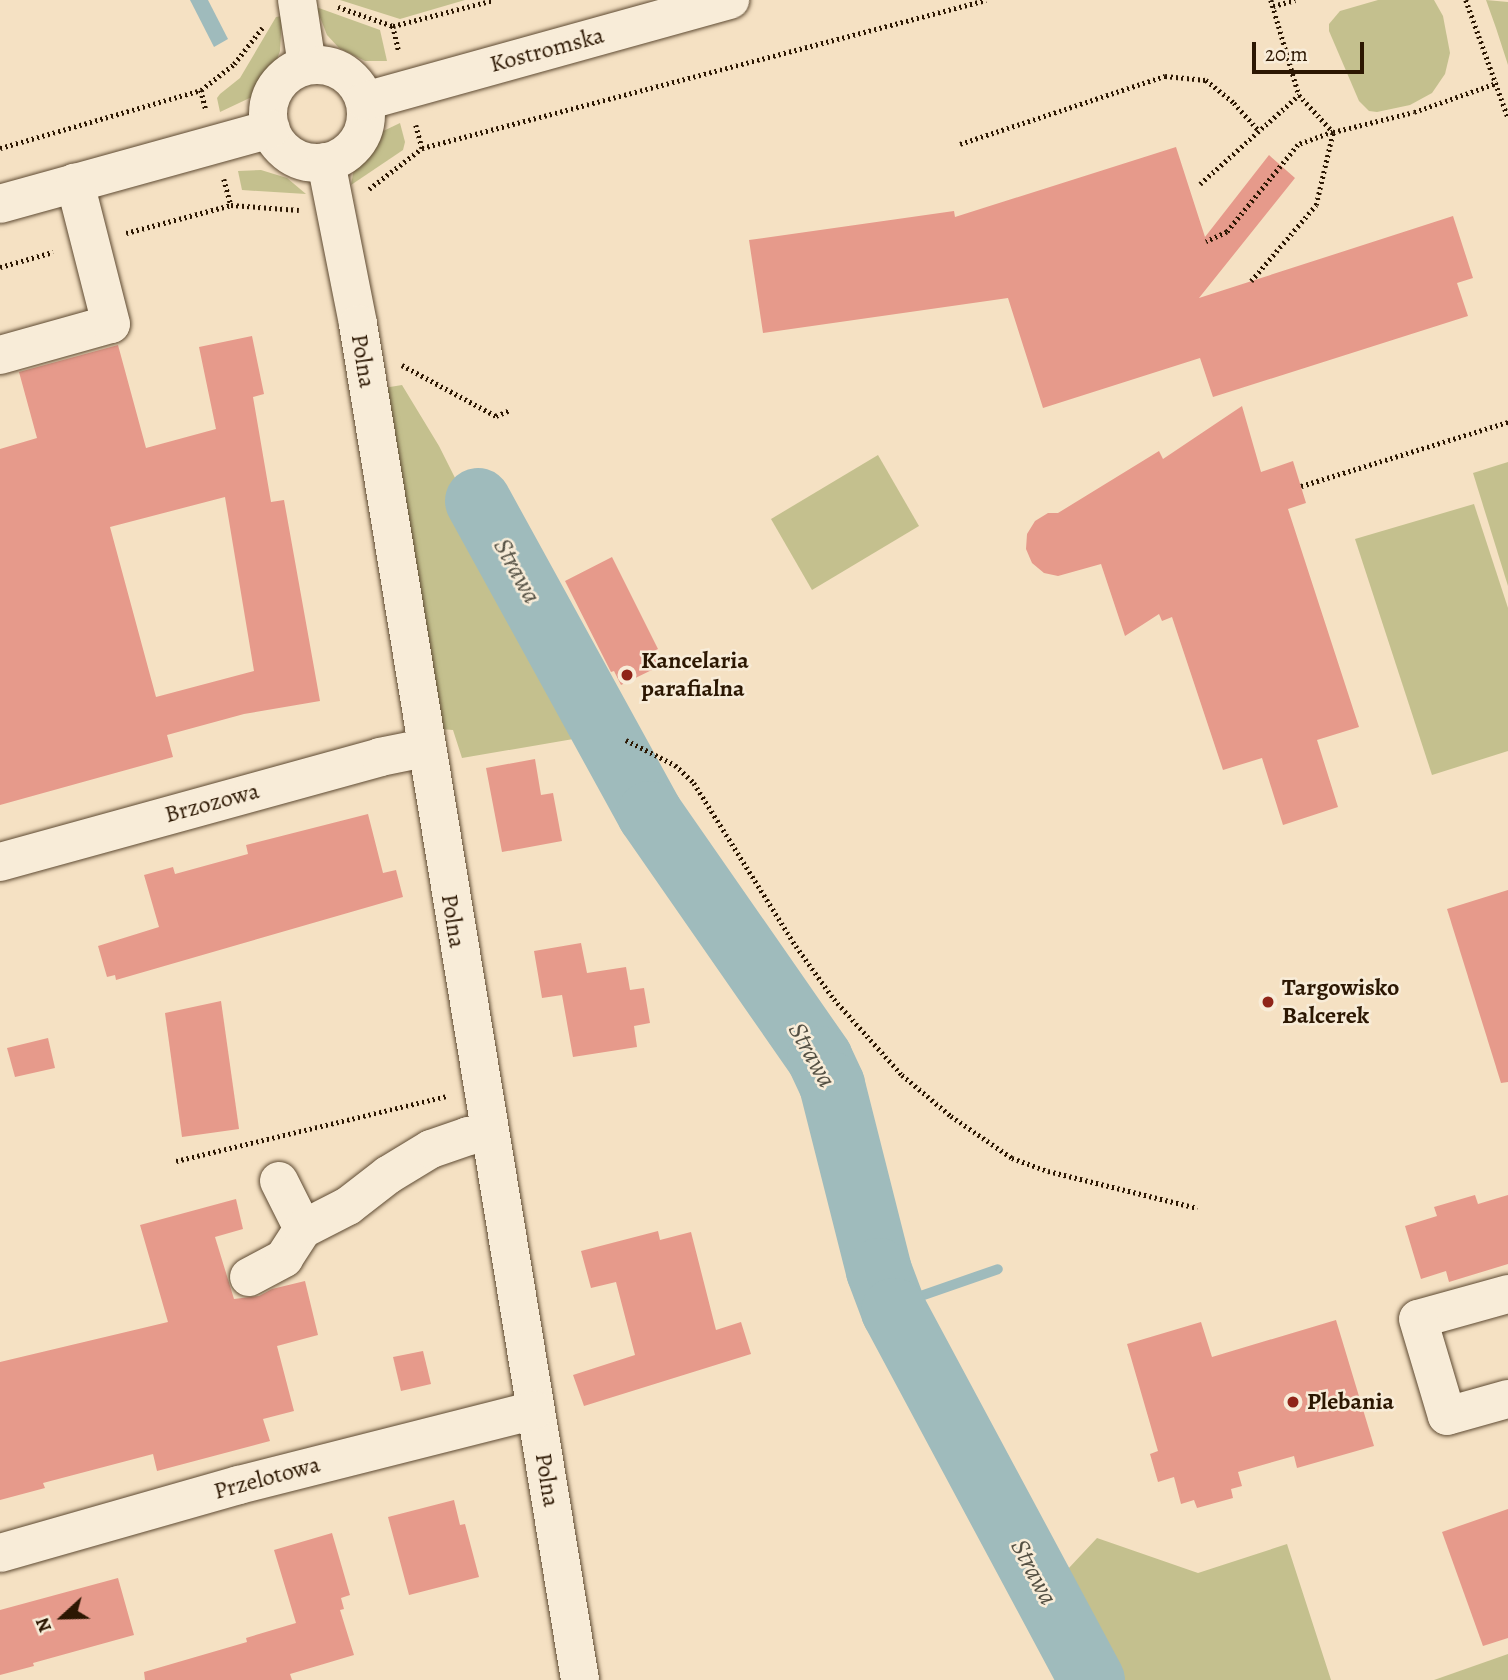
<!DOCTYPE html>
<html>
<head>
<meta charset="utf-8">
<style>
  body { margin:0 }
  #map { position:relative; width:1508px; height:1680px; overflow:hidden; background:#f5e1c3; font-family:Alegreya,serif }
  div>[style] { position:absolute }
  .green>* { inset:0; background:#c4c08e }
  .water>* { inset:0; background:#9fbbbc }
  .stream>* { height:10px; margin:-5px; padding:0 5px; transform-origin:5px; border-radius:5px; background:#9fbbbc }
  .river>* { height:66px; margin:-33px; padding:0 33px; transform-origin:33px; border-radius:33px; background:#9fbbbc }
  .building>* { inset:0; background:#e69a8b }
  .path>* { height:4.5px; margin-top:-2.25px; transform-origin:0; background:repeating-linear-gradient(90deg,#2c1702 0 2px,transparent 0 5.5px) }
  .roads { filter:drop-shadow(0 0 2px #5e4a32) drop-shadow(0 0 2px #5e4a32) }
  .minor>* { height:38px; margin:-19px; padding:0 19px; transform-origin:19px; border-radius:19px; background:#f8ecd8 }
  .minor>.ring { margin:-19px; padding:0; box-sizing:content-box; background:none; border:38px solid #f8ecd8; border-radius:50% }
  .dots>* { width:19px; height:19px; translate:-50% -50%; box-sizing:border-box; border:4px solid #f8ecd8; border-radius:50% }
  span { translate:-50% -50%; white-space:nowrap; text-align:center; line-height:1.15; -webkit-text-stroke:5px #f8ecd8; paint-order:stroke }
  .street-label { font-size:24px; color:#2c1702 }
  .poi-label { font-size:24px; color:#2c1702; font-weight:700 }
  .left { translate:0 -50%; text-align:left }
  .water-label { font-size:26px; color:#545043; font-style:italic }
  .north { position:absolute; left:28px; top:1582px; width:70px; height:70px; -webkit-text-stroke:5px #f8ecd8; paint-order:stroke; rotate:248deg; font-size:19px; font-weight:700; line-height:28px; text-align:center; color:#2c1702 }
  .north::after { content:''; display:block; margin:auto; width:24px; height:32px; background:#2c1702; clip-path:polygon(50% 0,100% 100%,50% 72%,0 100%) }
  .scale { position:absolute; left:1252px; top:42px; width:112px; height:32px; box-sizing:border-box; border:4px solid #2c1702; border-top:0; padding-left:9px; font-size:21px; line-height:24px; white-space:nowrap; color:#2c1702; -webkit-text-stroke:5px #f8ecd8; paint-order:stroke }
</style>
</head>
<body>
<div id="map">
  <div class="green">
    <div style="clip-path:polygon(340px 0,465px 0,400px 19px)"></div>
    <div style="clip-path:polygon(1378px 0,1434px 0,1443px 16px,1450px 53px,1445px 74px,1432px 93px,1410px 105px,1377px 112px,1369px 111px,1359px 101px,1329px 31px,1329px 24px,1340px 11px)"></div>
    <div style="clip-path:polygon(1486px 0,1508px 2px,1508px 65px,1496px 28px)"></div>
    <div style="clip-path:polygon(316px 7px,380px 30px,387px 61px,365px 61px,339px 48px,327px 35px)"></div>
    <div style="clip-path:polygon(282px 16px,280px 51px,269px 81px,256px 95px,220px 112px,217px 98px,220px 94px,240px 78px,276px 17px)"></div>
    <div style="clip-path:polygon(400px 123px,405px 142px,403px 150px,351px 185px,354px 168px,365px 146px,377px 134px)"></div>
    <div style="clip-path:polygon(261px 170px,287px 178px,306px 194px,242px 190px,238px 171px)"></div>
    <div style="clip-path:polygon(402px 385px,439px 446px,585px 737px,462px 758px,453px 730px,440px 729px,384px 388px)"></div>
    <div style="clip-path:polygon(878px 455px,919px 526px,812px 590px,771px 519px)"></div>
    <div style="clip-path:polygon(1508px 462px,1508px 586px,1473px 473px)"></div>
    <div style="clip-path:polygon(1474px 504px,1508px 608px,1508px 751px,1432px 775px,1355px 539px)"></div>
    <div style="clip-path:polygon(1097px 1538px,1198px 1573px,1287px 1544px,1331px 1680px,1104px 1680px,1053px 1585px)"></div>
    <div style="clip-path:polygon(1508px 1654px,1508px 1680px,1434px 1680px)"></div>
  </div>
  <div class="water">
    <div style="clip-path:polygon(190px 0,208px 0,228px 39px,214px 47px)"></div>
  </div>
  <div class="stream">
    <div style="left:892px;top:1306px;width:112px;rotate:-19.2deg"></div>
  </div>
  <div class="river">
    <div style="left:478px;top:501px;width:357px;rotate:61.2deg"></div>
    <div style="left:650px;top:814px;width:298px;rotate:55.2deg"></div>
    <div style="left:820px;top:1059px;width:29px;rotate:65deg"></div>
    <div style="left:832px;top:1085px;width:192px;rotate:75.8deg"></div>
    <div style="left:879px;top:1271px;width:43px;rotate:69.4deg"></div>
    <div style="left:894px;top:1311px;width:419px;rotate:61.8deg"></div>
  </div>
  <div class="building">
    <div style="clip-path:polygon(1176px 147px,1205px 237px,1269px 155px,1295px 178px,1199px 298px,1453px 216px,1473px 278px,1457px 283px,1468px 316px,1213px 397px,1200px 358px,1043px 408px,1008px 298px,763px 333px,749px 240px,954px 211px,955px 217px)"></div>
    <div style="clip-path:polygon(evenodd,252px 336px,264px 394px,253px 397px,271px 502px,284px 500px,320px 701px,244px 714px,167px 735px,173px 757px,0 805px,0 449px,37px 438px,19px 372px,118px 345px,146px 448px,216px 429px,199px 347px,252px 336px,225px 497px,254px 671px,156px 697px,110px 527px,225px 497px)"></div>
    <div style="clip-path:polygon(1242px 406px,1261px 472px,1293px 461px,1306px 503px,1288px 509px,1359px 727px,1317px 740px,1338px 807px,1283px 825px,1262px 758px,1223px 770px,1172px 617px,1162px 621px,1159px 614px,1125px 636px,1101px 564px,1058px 576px,1044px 573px,1032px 563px,1026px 549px,1027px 534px,1035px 521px,1048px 513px,1058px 513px,1159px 451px,1163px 459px)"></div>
    <div style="clip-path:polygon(612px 557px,658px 649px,654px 651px,662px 665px,621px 685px,614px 671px,611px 672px,565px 581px)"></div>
    <div style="clip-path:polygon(535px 759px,541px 795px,553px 793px,562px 841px,502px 852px,486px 768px)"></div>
    <div style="clip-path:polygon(368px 814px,383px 873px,396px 870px,403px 897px,116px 980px,115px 975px,107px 977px,98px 946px,159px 927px,144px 875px,173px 867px,175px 874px,248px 854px,246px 845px)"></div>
    <div style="clip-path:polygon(1508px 890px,1508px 1082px,1501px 1083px,1447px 909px)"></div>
    <div style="clip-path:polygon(581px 943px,587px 973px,626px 967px,630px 990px,644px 988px,650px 1023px,634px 1026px,637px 1047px,573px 1057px,562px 995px,542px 998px,534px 951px)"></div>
    <div style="clip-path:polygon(221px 1001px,239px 1129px,182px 1137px,165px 1013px)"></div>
    <div style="clip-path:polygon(48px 1038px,55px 1068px,15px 1077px,7px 1048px)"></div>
    <div style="clip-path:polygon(1475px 1195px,1478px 1204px,1508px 1195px,1508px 1264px,1449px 1282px,1446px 1271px,1421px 1279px,1405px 1226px,1437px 1216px,1434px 1207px)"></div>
    <div style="clip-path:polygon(236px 1199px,243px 1229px,215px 1237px,234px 1299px,259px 1296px,272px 1289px,305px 1281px,318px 1335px,277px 1346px,294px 1411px,263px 1419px,270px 1441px,157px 1471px,153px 1454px,43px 1483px,45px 1488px,0 1500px,0 1362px,168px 1322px,140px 1225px)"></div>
    <div style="clip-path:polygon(658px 1231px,660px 1240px,691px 1232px,716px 1330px,741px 1322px,751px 1354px,584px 1406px,573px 1375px,635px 1355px,616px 1282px,591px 1288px,581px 1251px)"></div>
    <div style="clip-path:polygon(1336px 1320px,1374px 1446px,1297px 1468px,1294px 1456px,1238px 1472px,1242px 1486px,1231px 1489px,1233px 1498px,1197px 1508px,1194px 1500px,1181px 1504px,1174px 1477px,1158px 1482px,1150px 1454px,1158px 1451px,1127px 1344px,1201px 1322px,1212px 1357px)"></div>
    <div style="clip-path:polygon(423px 1351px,431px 1384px,401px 1391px,393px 1357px)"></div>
    <div style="clip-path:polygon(454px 1500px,460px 1525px,465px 1524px,479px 1577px,409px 1595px,388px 1517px)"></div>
    <div style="clip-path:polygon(1508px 1509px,1508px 1638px,1483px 1646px,1442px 1532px)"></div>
    <div style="clip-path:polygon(332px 1533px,350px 1595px,341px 1598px,344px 1609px,340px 1610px,354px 1655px,290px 1674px,292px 1680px,145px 1680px,144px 1672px,247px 1642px,246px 1638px,296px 1623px,274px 1550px)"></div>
    <div style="clip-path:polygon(118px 1578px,134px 1635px,33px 1663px,34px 1666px,0 1675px,0 1610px)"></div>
  </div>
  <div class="path">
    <div style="left:1271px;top:0;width:99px;rotate:73.6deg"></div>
    <div style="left:1466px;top:0;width:124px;rotate:70.3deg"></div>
    <div style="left:1273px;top:6px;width:23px;rotate:-15deg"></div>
    <div style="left:338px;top:7px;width:58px;rotate:19.1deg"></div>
    <div style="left:393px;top:26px;width:104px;rotate:-14.4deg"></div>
    <div style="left:393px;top:26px;width:26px;rotate:77deg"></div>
    <div style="left:201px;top:90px;width:21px;rotate:76deg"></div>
    <div style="left:416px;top:125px;width:24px;rotate:75deg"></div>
    <div style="left:960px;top:144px;width:216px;rotate:-18.4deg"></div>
    <div style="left:1165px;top:76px;width:41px;rotate:5.6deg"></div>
    <div style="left:1206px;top:80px;width:36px;rotate:39deg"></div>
    <div style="left:1234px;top:103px;width:38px;rotate:48deg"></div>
    <div style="left:0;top:148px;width:209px;rotate:-16.1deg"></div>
    <div style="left:201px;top:90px;width:42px;rotate:-38.2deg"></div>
    <div style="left:234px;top:64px;width:46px;rotate:-52.1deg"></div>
    <div style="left:224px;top:179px;width:27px;rotate:75deg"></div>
    <div style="left:1200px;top:184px;width:133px;rotate:-42deg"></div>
    <div style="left:1299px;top:95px;width:50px;rotate:47.4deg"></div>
    <div style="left:1333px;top:132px;width:37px;rotate:160deg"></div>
    <div style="left:1298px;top:145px;width:112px;rotate:129.2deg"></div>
    <div style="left:1227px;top:232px;width:23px;rotate:155deg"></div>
    <div style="left:369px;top:189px;width:67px;rotate:-37.7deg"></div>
    <div style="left:422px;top:148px;width:583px;rotate:-14.7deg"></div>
    <div style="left:126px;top:233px;width:109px;rotate:-14.9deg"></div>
    <div style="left:231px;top:205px;width:68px;rotate:4.2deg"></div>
    <div style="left:0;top:267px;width:55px;rotate:-15.8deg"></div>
    <div style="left:1251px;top:281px;width:100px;rotate:-49.5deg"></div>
    <div style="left:1316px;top:205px;width:75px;rotate:-76.9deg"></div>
    <div style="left:1333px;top:132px;width:83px;rotate:-13.9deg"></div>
    <div style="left:1414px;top:112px;width:88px;rotate:-19.3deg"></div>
    <div style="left:402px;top:365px;width:107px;rotate:28.5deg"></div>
    <div style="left:496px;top:416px;width:15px;rotate:-23deg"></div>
    <div style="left:1301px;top:486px;width:217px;rotate:-17.2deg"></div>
    <div style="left:626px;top:740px;width:55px;rotate:27deg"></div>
    <div style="left:675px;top:765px;width:26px;rotate:43deg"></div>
    <div style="left:694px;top:783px;width:192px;rotate:58deg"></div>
    <div style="left:796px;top:946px;width:65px;rotate:54.4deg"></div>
    <div style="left:834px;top:999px;width:102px;rotate:48.2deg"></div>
    <div style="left:902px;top:1075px;width:64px;rotate:39.9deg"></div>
    <div style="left:951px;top:1116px;width:74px;rotate:34.5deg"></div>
    <div style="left:1012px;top:1158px;width:38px;rotate:20deg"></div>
    <div style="left:1048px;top:1171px;width:154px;rotate:13.9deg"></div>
    <div style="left:176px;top:1161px;width:278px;rotate:-13.5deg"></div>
  </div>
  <div class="roads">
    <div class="minor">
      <div style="left:297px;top:0;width:66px;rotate:81.3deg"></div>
      <div class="ring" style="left:268px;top:65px;width:60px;height:60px"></div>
      <div style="left:365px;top:101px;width:379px;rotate:-15.5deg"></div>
      <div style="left:326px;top:162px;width:165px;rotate:78.8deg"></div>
      <div style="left:358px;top:324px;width:1374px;rotate:80.7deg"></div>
      <div style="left:0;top:204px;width:281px;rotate:-15.5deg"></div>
      <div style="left:0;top:355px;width:115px;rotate:-15.6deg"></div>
      <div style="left:111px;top:324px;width:146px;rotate:-104.3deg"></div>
      <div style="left:0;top:862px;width:394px;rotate:-15.4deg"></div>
      <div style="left:380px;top:757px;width:46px;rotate:-11.3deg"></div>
      <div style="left:279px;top:1181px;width:54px;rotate:63.4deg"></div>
      <div style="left:249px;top:1277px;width:40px;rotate:-28deg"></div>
      <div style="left:284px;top:1258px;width:35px;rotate:-57deg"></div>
      <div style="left:303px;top:1229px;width:51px;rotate:-27.1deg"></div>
      <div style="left:348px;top:1206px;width:51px;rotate:-37.8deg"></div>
      <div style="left:388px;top:1175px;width:50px;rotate:-31.2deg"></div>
      <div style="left:431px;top:1149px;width:39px;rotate:-19deg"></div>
      <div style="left:468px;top:1136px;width:20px;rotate:-9deg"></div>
      <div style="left:1508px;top:1294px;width:93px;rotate:164.5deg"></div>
      <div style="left:1418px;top:1319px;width:101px;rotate:73.4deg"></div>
      <div style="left:1447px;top:1416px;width:63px;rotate:-15.6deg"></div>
      <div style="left:0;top:1553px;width:248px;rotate:-15.9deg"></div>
      <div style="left:239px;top:1485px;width:305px;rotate:-14.2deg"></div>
    </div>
  </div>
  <div class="dots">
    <div style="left:627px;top:675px;background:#8f2418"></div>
    <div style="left:1268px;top:1002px;background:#8f2418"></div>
    <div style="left:1293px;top:1402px;background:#8f2418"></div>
  </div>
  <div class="street-label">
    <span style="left:547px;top:50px;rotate:-15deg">Kostromska</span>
    <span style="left:363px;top:361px;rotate:81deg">Polna</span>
    <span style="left:212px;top:803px;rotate:-15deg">Brzozowa</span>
    <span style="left:453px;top:921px;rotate:81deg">Polna</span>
    <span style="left:267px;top:1478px;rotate:-15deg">Przelotowa</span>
    <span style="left:547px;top:1480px;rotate:81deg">Polna</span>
  </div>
  <div class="poi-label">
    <span class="left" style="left:641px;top:675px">Kancelaria<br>parafialna</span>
    <span class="left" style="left:1282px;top:1002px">Targowisko<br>Balcerek</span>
    <span class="left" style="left:1307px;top:1402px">Plebania</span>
  </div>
  <div class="water-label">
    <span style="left:517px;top:571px;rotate:61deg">Strawa</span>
    <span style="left:812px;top:1055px;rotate:61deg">Strawa</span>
    <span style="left:1034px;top:1572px;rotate:62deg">Strawa</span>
  </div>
  <div class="north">N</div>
  <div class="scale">20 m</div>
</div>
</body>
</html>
